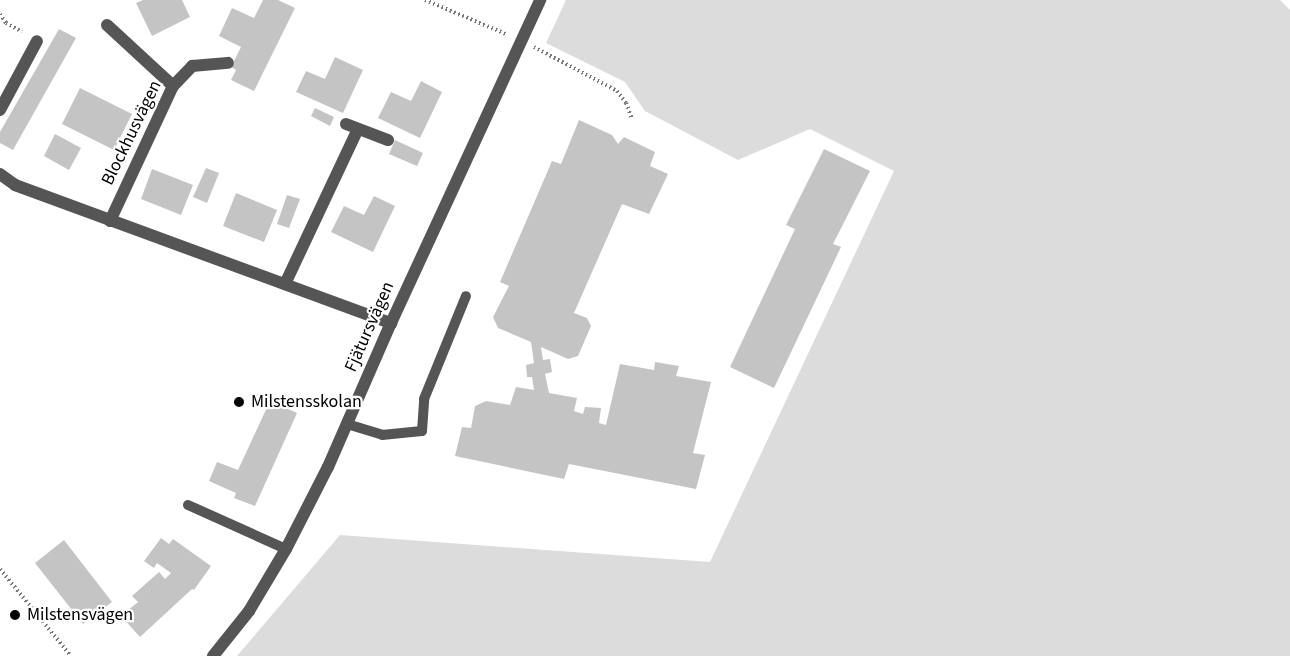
<!DOCTYPE html>
<html>
<head>
<meta charset="utf-8">
<style>
  body { margin:0 }
  #map { position:relative; width:1290px; height:656px; overflow:hidden; background:#fff; font-family:"Source Sans 3",sans-serif }
  div>[style] { position:absolute }
  .green>* { inset:0; background:#dcdcdc }
  .building>* { inset:0; background:#c4c4c4 }
  .path>* { height:4px; margin-top:-2px; transform-origin:0; background:repeating-linear-gradient(90deg,#777 0 1.5px,transparent 0 4.5px) }
  .lane>* { height:10px; margin:-5px; padding:0 5px; transform-origin:5px; border-radius:5px; background:#555 }
  .street>* { height:12px; margin:-6px; padding:0 6px; transform-origin:6px; border-radius:6px; background:#555 }
  .dots>* { width:16px; height:16px; translate:-50% -50%; box-sizing:border-box; border:3px solid #fff; border-radius:50% }
  span { translate:-50% -50%; white-space:nowrap; text-align:center; line-height:1.15; -webkit-text-stroke:4.5px #fff; paint-order:stroke }
  .street-label { font-size:18px; color:#000 }
  .poi-label { font-size:18px; color:#000 }
  .left { translate:0 -50%; text-align:left }
</style>
</head>
<body>
<div id="map">
  <div class="green">
    <div style="clip-path:polygon(566px 0,1280px 0,1290px 10px,1290px 656px,237px 656px,340px 535px,710px 562px,894px 171px,810px 129px,738px 160px,645px 111px,625px 82px,546px 43px)"></div>
  </div>
  <div class="building">
    <div style="clip-path:polygon(143px 0,182px 0,190px 17px,152px 36px,136px 3px)"></div>
    <div style="clip-path:polygon(263px 0,278px 0,295px 8px,254px 91px,231px 80px,236px 70px,231px 67px,241px 47px,219px 36px,232px 8px,254px 18px)"></div>
    <div style="clip-path:polygon(59px 29px,76px 38px,13px 150px,0 143px,0 132px)"></div>
    <div style="clip-path:polygon(335px 57px,363px 70px,343px 113px,296px 92px,306px 71px,325px 79px)"></div>
    <div style="clip-path:polygon(421px 81px,442px 92px,420px 138px,378px 118px,391px 92px,411px 101px)"></div>
    <div style="clip-path:polygon(80px 88px,132px 114px,114px 150px,62px 124px)"></div>
    <div style="clip-path:polygon(315px 108px,334px 117px,330px 126px,311px 116px)"></div>
    <div style="clip-path:polygon(579px 120px,612px 135px,618px 144px,624px 137px,655px 152px,650px 166px,668px 174px,649px 214px,622px 204px,574px 313px,587px 318px,591px 326px,578px 356px,568px 359px,541px 347px,543px 360px,550px 359px,552px 372px,545px 374px,549px 393px,577px 398px,574px 411px,583px 414px,585px 407px,601px 408px,599px 423px,606px 425px,620px 364px,654px 370px,655px 362px,679px 366px,676px 376px,711px 382px,693px 453px,705px 455px,696px 489px,569px 464px,564px 479px,455px 456px,462px 427px,471px 428px,475px 406px,486px 401px,510px 405px,516px 387px,534px 390px,532px 377px,527px 377px,526px 365px,534px 363px,531px 342px,498px 328px,493px 317px,509px 286px,500px 282px,552px 161px,561px 164px)"></div>
    <div style="clip-path:polygon(55px 134px,81px 148px,69px 170px,44px 156px)"></div>
    <div style="clip-path:polygon(395px 140px,423px 153px,417px 166px,389px 154px)"></div>
    <div style="clip-path:polygon(824px 149px,870px 171px,833px 244px,841px 247px,774px 388px,730px 367px,795px 229px,786px 225px)"></div>
    <div style="clip-path:polygon(206px 168px,219px 173px,207px 203px,193px 197px)"></div>
    <div style="clip-path:polygon(152px 169px,193px 185px,181px 215px,141px 199px)"></div>
    <div style="clip-path:polygon(236px 193px,277px 210px,264px 242px,223px 226px)"></div>
    <div style="clip-path:polygon(287px 195px,300px 199px,289px 228px,277px 224px)"></div>
    <div style="clip-path:polygon(374px 196px,395px 206px,373px 252px,331px 232px,344px 206px,364px 215px)"></div>
    <div style="clip-path:polygon(270px 401px,297px 413px,255px 506px,234px 498px,236px 493px,209px 481px,217px 462px,238px 470px)"></div>
    <div style="clip-path:polygon(161px 538px,169px 544px,173px 539px,211px 566px,194px 590px,192px 589px,140px 637px,121px 616px,138px 602px,132px 596px,159px 572px,165px 579px,171px 573px,157px 563px,154px 568px,144px 561px)"></div>
    <div style="clip-path:polygon(64px 540px,112px 602px,83px 624px,35px 563px)"></div>
  </div>
  <div class="path">
    <div style="left:425px;top:0;width:88px;rotate:22.8deg"></div>
    <div style="left:0;top:14px;width:11px;rotate:56deg"></div>
    <div style="left:6px;top:23px;width:18px;rotate:29deg"></div>
    <div style="left:534px;top:47px;width:94px;rotate:27.9deg"></div>
    <div style="left:617px;top:91px;width:15px;rotate:53deg"></div>
    <div style="left:626px;top:103px;width:17px;rotate:69deg"></div>
    <div style="left:0;top:569px;width:112px;rotate:50.8deg"></div>
  </div>
  <div class="lane">
    <div style="left:347px;top:424px;width:37px;rotate:17deg"></div>
    <div style="left:382px;top:435px;width:40px;rotate:-5.7deg"></div>
    <div style="left:422px;top:431px;width:32px;rotate:-86deg"></div>
    <div style="left:424px;top:399px;width:111px;rotate:-67.8deg"></div>
    <div style="left:188px;top:505px;width:107px;rotate:24.2deg"></div>
  </div>
  <div class="street">
    <div style="left:107px;top:25px;width:90px;rotate:42.7deg"></div>
    <div style="left:0;top:110px;width:78px;rotate:-61.8deg"></div>
    <div style="left:346px;top:124px;width:45px;rotate:20.9deg"></div>
    <div style="left:0;top:174px;width:19px;rotate:36deg"></div>
    <div style="left:15px;top:185px;width:401px;rotate:20.2deg"></div>
    <div style="left:110px;top:221px;width:149px;rotate:-65deg"></div>
    <div style="left:173px;top:86px;width:28px;rotate:-46deg"></div>
    <div style="left:192px;top:66px;width:36px;rotate:-5deg"></div>
    <div style="left:285px;top:284px;width:171px;rotate:-64.8deg"></div>
    <div style="left:213px;top:656px;width:58px;rotate:-51.3deg"></div>
    <div style="left:249px;top:611px;width:72px;rotate:-59.2deg"></div>
    <div style="left:286px;top:549px;width:92px;rotate:-62.9deg"></div>
    <div style="left:328px;top:467px;width:157px;rotate:-66.4deg"></div>
    <div style="left:391px;top:323px;width:356px;rotate:-65.2deg"></div>
  </div>
  <div class="dots">
    <div style="left:239px;top:402px;background:#000"></div>
    <div style="left:15px;top:615px;background:#000"></div>
  </div>
  <div class="street-label">
    <span style="left:132px;top:133px;rotate:-64deg">Blockhusvägen</span>
    <span style="left:370px;top:327px;rotate:-66deg">Fjätursvägen</span>
  </div>
  <div class="poi-label">
    <span class="left" style="left:251px;top:402px">Milstensskolan</span>
    <span class="left" style="left:27px;top:615px">Milstensvägen</span>
  </div>
</div>
</body>
</html>
